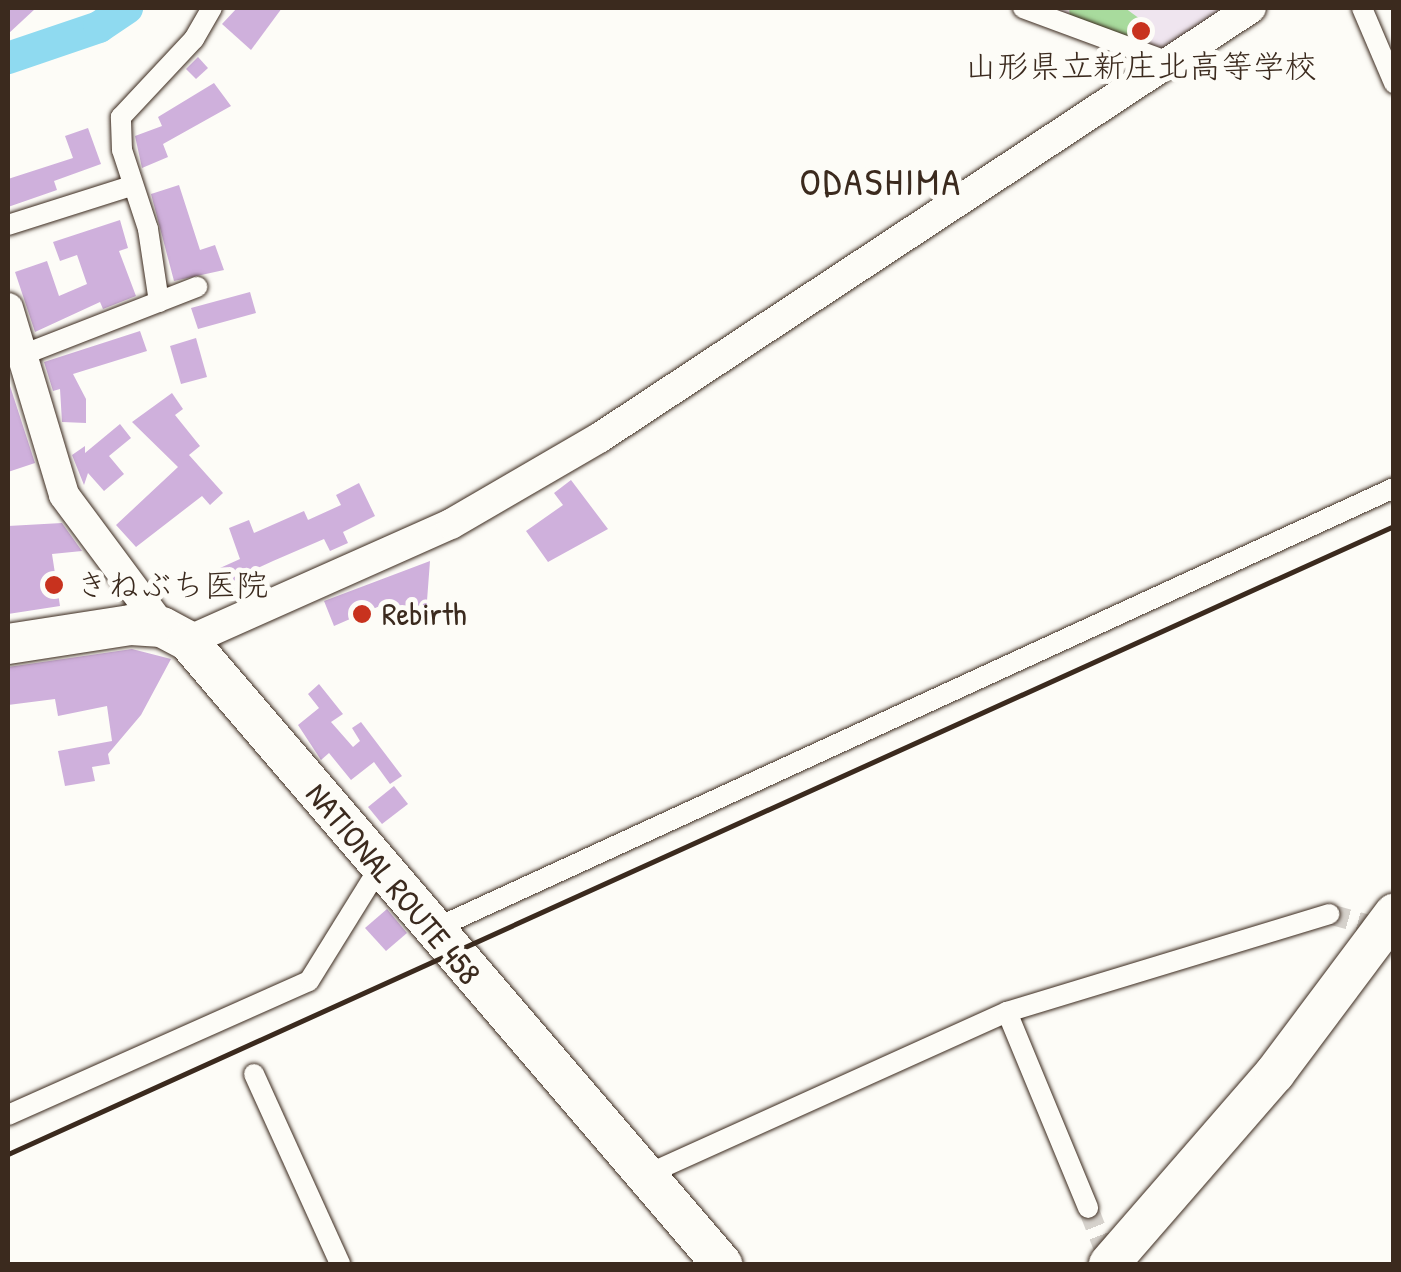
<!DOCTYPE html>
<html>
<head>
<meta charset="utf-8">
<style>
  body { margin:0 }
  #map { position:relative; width:1401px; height:1272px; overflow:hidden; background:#fdfcf7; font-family:"Patrick Hand","Klee One",sans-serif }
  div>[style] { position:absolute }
  .built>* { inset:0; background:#efe5ef }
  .green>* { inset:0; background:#a8db9d }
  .river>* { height:32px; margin:-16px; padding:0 16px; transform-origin:16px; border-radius:16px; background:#8fdaf0 }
  .building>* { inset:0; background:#cfb0dc }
  .street-tunnel>* { height:20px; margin-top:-10px; transform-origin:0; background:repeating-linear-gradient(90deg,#d6d2cc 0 20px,transparent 0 30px) }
  .roads { filter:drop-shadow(0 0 2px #3b2a1e) drop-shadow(0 0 2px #3b2a1e) }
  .street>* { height:20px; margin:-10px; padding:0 10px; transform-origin:10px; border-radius:10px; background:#fdfcf7 }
  .secondary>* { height:30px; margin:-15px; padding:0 15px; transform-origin:15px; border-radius:15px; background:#fdfcf7 }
  .highway>* { height:40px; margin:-20px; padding:0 20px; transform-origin:20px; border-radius:20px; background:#fdfcf7 }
  .rail>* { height:5px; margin:-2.5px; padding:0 2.5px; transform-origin:2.5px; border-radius:2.5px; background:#3b2a1e }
  .dots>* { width:28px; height:28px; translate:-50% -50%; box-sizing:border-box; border:5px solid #fdfcf7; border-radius:50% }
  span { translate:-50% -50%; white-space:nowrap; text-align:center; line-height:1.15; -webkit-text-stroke:10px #fdfcf7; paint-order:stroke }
  .poi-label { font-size:32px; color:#3b2a1e }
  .left { translate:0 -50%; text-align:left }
  .street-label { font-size:32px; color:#3b2a1e }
  .quarter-label { font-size:38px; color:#3b2a1e; letter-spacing:2.5px }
  .frame { position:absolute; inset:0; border:10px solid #3b2a1e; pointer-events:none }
</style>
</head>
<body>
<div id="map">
  <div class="built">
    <div style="clip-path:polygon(1032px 8px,1226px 8px,1159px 54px)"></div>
  </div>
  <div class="green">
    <div style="clip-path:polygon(1069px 8px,1125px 8px,1151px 27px,1139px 40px,1070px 17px)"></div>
  </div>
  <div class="river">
    <div style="left:8px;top:58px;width:96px;rotate:-18.8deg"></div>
    <div style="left:99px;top:27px;width:34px;rotate:-34deg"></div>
  </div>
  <div class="building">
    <div style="clip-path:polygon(8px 8px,36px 8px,8px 34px)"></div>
    <div style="clip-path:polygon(237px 8px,282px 8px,251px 50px,222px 24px)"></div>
    <div style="clip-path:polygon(198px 57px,208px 68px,196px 79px,186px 69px)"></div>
    <div style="clip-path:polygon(214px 83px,231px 106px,163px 144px,168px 157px,142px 168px,135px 136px,162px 126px,158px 117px)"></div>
    <div style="clip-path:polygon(88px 128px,101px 164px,54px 181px,57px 190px,8px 207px,8px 179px,73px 158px,65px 136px)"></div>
    <div style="clip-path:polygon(179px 185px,200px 250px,215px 245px,224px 270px,174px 281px,151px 194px)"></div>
    <div style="clip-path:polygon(120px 220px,128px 248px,119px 251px,136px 296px,103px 309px,100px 302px,35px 332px,15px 272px,47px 261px,59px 296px,87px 284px,77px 255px,60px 261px,53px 242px)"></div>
    <div style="clip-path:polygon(250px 292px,256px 313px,198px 329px,191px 308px)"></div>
    <div style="clip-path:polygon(140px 331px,147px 351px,73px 374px,86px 399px,86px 423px,62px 422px,60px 389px,53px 391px,44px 362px)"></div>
    <div style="clip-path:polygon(196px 338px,207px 377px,181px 384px,170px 346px)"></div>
    <div style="clip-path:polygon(10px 386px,35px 463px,8px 472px,8px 387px)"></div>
    <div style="clip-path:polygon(172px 393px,183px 409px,175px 415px,200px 446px,189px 455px,223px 493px,210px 505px,202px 496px,136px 547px,116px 525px,178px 467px,132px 422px)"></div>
    <div style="clip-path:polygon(120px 424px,131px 438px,109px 456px,124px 474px,104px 491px,88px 473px,84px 485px,72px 455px,85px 446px,85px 453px)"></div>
    <div style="clip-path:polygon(571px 480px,608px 529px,548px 562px,526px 531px,563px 505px,554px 493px)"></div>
    <div style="clip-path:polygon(359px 483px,375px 516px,343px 532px,348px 543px,330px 551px,324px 539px,273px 561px,243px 575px,248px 587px,232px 595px,220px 568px,240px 559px,229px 528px,249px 520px,254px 533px,304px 511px,308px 520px,341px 505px,336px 495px)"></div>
    <div style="clip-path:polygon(62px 523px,82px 551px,52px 554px,60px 606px,8px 614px,8px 526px)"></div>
    <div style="clip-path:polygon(430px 561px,426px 614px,399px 626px,389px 602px,334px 626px,324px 601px)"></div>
    <div style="clip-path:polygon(132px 649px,171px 659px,141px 715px,108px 754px,110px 764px,92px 767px,95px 781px,65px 786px,58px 751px,112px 741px,107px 706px,58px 716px,55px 699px,8px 705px,8px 667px)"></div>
    <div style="clip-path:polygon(319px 684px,343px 714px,331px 722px,353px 747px,360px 741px,352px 728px,361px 722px,402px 776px,390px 784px,374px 762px,351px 780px,329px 753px,321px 760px,298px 725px,319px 708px,308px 694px)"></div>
    <div style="clip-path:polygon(394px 786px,408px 804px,382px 824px,368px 807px)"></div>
    <div style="clip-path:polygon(387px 909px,407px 933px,386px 951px,365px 928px)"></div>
  </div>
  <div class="street-tunnel">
    <div style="left:1329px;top:914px;width:60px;rotate:15.4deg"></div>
    <div style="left:1088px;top:1208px;width:60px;rotate:68.6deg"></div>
  </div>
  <div class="roads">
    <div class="street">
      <div style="left:1023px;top:8px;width:156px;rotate:20.3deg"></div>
      <div style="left:1362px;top:8px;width:82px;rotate:66.9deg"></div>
      <div style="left:8px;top:225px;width:129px;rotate:-17.6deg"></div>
      <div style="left:159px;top:302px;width:74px;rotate:-98.6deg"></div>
      <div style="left:148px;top:229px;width:83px;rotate:-108.2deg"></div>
      <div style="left:122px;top:150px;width:33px;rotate:-92deg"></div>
      <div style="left:121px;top:117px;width:107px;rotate:-46.9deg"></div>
      <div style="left:194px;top:39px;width:36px;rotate:-60deg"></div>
      <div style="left:25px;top:354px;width:185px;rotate:-21.3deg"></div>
      <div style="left:432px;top:930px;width:1059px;rotate:-24.68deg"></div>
      <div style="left:1007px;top:1012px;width:212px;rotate:67.5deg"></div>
      <div style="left:254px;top:1074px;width:209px;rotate:65.6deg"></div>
      <div style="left:8px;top:1115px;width:329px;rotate:-24deg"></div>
      <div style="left:309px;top:981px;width:133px;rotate:-58.2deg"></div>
      <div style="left:648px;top:1174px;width:394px;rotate:-24.3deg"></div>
      <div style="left:1007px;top:1012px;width:337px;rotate:-16.9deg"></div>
    </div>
    <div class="secondary">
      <div style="left:8px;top:308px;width:195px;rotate:73.3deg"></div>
      <div style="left:64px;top:495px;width:164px;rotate:53.4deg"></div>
      <div style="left:188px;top:641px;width:288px;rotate:-24deg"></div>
      <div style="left:451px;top:524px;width:171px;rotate:-30.2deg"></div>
      <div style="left:599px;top:438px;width:781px;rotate:-33.41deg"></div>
    </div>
    <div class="highway">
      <div style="left:8px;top:644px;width:124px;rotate:-8.8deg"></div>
      <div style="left:131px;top:625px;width:31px;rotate:4deg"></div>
      <div style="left:162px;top:627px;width:30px;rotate:28deg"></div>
      <div style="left:188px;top:641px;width:821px;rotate:49.4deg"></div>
      <div style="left:1109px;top:1264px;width:253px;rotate:-49deg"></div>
      <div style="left:1275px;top:1073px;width:199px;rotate:-53.2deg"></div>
    </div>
  </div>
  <div class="rail">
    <div style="left:8px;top:1154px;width:1522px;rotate:-24.38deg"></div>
  </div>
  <div class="dots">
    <div style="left:1141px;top:31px;background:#c8321e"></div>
    <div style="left:54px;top:585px;background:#c8321e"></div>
    <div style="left:362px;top:614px;background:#c8321e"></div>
  </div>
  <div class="poi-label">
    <span style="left:1141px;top:66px">山形県立新庄北高等学校</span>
    <span class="left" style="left:76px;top:585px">きねぶち医院</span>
    <span class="left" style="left:382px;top:614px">Rebirth</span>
  </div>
  <div class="street-label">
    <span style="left:393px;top:884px;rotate:50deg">NATIONAL ROUTE 458</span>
  </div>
  <div class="quarter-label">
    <span style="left:881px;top:182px">ODASHIMA</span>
  </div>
  <div class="frame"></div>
</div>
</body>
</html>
